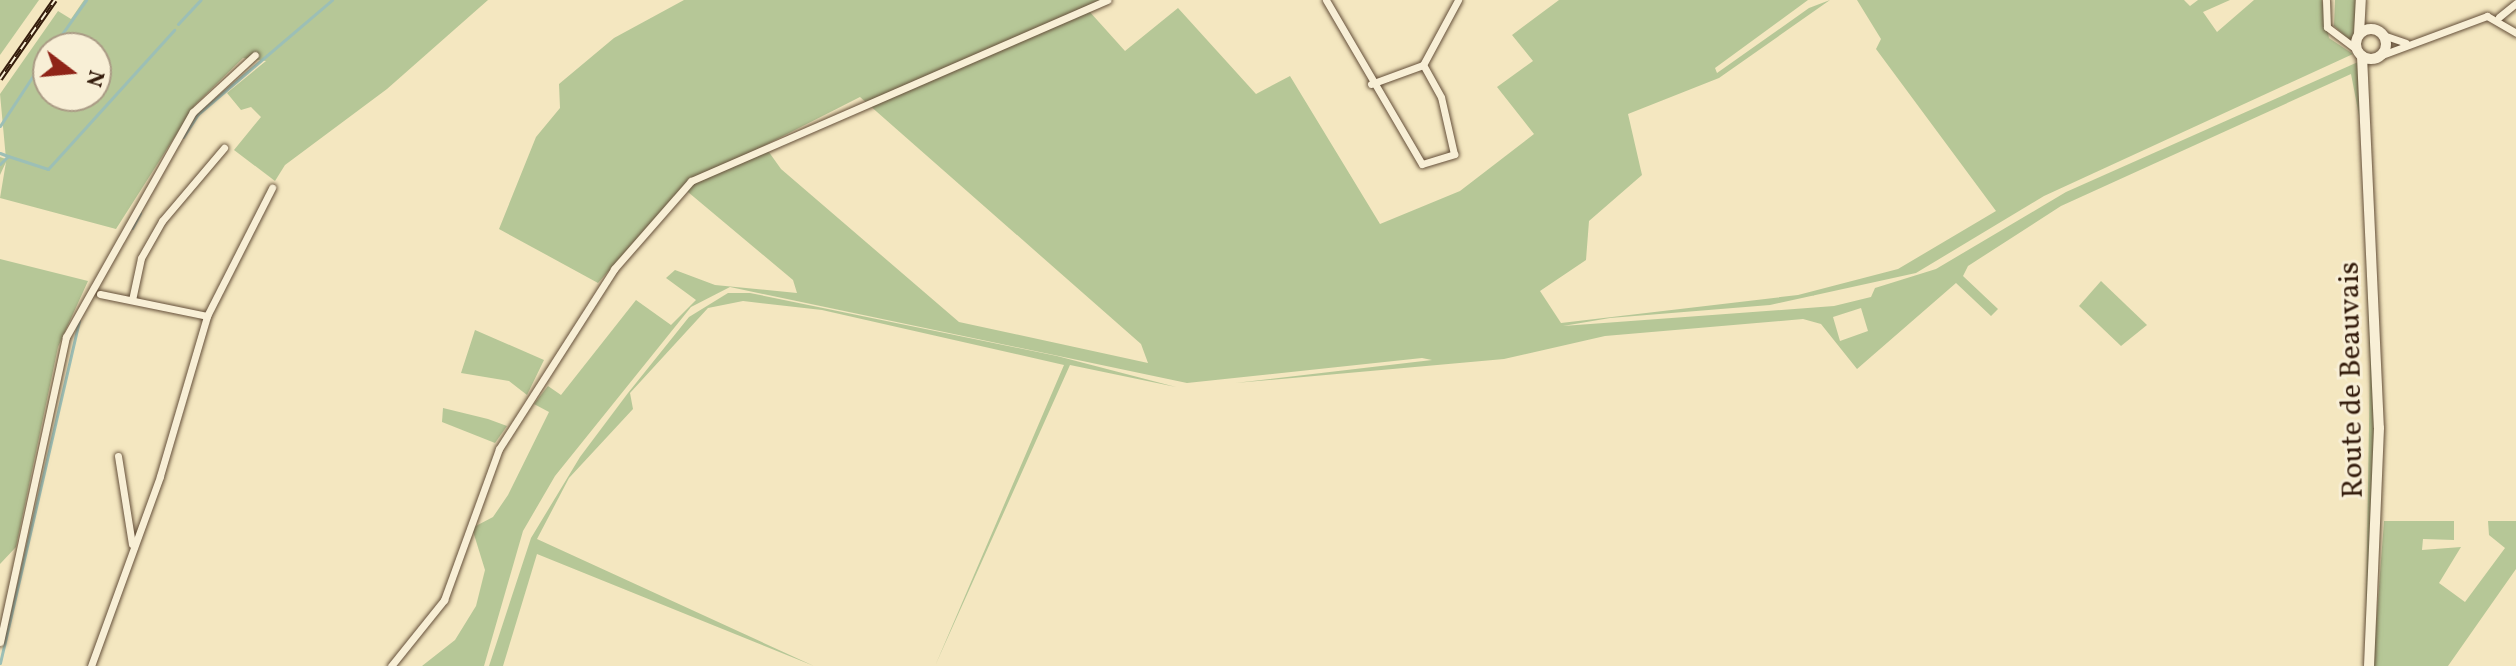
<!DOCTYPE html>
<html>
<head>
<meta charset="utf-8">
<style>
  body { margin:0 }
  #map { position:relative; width:2516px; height:666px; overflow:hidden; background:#f4e7c0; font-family:Vollkorn,serif }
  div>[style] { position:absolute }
  .green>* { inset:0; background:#b6c797 }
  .stream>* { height:3px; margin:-1.5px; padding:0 1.5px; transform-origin:1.5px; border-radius:1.5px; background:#9cbfb6 }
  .roads { filter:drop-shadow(0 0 2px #644f39) drop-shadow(0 0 2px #644f39) }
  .street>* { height:7px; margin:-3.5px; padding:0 3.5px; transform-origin:3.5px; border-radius:3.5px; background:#f8efd6 }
  .secondary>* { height:10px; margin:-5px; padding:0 5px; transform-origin:5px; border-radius:5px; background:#f8efd6 }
  .secondary>.ring { margin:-5px; padding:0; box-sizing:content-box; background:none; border:10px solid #f8efd6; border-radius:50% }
  .rail>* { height:6px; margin-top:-3px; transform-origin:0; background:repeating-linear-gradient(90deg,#f8efd6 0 9px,#341c0c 0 18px); box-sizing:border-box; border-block:2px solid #341c0c }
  span { translate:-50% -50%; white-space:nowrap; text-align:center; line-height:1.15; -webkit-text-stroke:6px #f8efd6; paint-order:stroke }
  .street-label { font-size:30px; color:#341c0c }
  .north { position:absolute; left:32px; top:32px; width:80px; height:80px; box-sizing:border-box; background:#f8efd6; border:2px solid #aa9b85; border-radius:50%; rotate:106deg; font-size:22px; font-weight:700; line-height:32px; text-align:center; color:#341c0c }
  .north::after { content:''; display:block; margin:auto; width:28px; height:36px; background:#8f2418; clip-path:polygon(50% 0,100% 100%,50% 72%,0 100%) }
</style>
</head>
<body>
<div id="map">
  <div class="green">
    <div style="clip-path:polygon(0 0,39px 0,0 55px)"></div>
    <div style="clip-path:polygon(evenodd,84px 0,488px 0,387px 89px,285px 165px,275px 181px,234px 150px,261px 117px,251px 107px,241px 110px,227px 93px,266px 61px,243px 58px,195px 105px,116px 229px,0 198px,6px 162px,0 175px,0 157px,6px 159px,0 94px,58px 11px,71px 19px,84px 0,48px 48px,96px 48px,96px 96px,48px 96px,48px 48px)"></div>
    <div style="clip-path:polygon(evenodd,684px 0,1110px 0,1089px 11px,1125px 51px,1178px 8px,1256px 94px,1290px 76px,1380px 224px,1460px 191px,1534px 134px,1497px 87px,1533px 61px,1512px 35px,1559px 0,1808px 0,1715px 68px,1717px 73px,1809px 8px,1830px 0,1719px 78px,1628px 114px,1642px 175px,1589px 221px,1586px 260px,1540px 291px,1561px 323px,1798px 295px,1898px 269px,1996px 211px,1876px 49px,1881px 39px,1857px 0,2184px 0,2190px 6px,2198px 0,2230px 0,2203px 12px,2217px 32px,2254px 0,2322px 0,2329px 38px,2353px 54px,2044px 196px,1916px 273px,1770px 305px,1610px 318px,1563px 326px,1834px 306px,1871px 297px,1875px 288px,1936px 269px,2066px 192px,2358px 62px,2363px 74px,2374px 436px,2373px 597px,2365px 666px,2370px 365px,2362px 131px,2351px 74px,2061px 206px,1968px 266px,1963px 276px,1998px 309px,1991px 316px,1956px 283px,1857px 369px,1821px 324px,1803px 319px,1605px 336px,1504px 359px,1235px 383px,1432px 360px,1422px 358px,1187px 383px,730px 287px,691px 307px,555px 476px,523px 531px,484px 666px,422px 666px,455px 640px,476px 606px,485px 570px,472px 528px,493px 517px,508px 495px,549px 412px,534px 404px,548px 386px,561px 395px,636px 300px,671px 325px,696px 300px,666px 278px,675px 270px,715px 285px,797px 293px,793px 280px,682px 187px,598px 283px,499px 229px,536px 137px,560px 108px,559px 84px,614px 38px,684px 0,860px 97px,1141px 344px,1148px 363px,959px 322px,781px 169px,766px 148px,726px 165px,860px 97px,684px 0,1861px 308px,1868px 331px,1840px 341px,1833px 317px,1861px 308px)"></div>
    <div style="clip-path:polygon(2335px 0,2358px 0,2352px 42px,2334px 26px)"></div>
    <div style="clip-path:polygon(0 259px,88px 281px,58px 347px,16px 547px,0 564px)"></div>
    <div style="clip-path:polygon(2101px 281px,2147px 325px,2121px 346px,2079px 306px)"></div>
    <div style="clip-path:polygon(728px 293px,750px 293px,1057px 356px,1176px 387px,1070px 365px,935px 666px,1064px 365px,822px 310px,743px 301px,708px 308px,630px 393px,633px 409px,569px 478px,537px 539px,814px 666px,537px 554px,503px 666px,489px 666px,531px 538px,580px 457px,628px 393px,689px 317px)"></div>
    <div style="clip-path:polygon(475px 330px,544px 360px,527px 395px,509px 381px,461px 373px)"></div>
    <div style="clip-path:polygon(443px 408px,488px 419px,507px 426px,495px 443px,442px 422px)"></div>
    <div style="clip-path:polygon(2384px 521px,2454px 521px,2454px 540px,2423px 539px,2422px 550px,2461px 547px,2439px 583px,2465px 602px,2505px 548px,2489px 535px,2488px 521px,2516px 521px,2516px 569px,2448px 666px,2373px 666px)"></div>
  </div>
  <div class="stream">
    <div style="left:178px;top:24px;width:33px;rotate:-47deg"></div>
    <div style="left:52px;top:48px;width:59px;rotate:-54.7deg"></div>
    <div style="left:0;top:126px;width:87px;rotate:-56.7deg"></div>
    <div style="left:183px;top:137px;width:27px;rotate:-57deg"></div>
    <div style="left:198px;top:114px;width:176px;rotate:-40.4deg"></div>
    <div style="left:0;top:153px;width:9px;rotate:21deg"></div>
    <div style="left:0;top:164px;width:11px;rotate:-45deg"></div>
    <div style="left:8px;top:156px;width:42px;rotate:18deg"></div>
    <div style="left:48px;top:169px;width:188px;rotate:-47.8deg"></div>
    <div style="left:132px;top:228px;width:17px;rotate:-62deg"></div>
    <div style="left:0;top:663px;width:351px;rotate:-77deg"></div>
  </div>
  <div class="roads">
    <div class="street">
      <div style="left:1326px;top:0;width:190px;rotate:59.7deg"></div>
      <div style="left:1422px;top:164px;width:34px;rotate:-17deg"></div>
      <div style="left:1454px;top:154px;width:58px;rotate:-102.8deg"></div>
      <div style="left:1441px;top:97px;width:37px;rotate:-119deg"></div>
      <div style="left:1423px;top:65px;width:74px;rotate:-61.7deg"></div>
      <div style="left:2326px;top:0;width:27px;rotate:88deg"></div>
      <div style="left:2327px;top:27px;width:38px;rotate:37deg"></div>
      <div style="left:2499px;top:17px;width:22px;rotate:-39deg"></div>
      <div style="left:2383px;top:35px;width:24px;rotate:19deg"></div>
      <div style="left:2382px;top:55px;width:112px;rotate:-20.4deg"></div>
      <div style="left:2487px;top:16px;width:34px;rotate:30deg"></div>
      <div style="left:1371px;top:84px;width:55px;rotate:-20.1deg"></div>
      <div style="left:100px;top:294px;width:109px;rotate:11.6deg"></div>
      <div style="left:132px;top:300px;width:43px;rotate:-77.9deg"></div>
      <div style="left:141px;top:258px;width:43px;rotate:-60.4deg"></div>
      <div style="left:162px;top:221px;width:96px;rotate:-49.7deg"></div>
      <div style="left:118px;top:456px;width:89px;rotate:81deg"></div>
      <div style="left:0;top:642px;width:312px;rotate:-77.8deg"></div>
      <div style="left:66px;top:337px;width:258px;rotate:-60.6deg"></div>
      <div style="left:193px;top:112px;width:84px;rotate:-42.6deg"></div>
      <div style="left:91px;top:666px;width:202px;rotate:-70deg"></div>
      <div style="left:160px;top:476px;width:167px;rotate:-73.6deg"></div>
      <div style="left:207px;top:316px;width:144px;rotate:-63.1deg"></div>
      <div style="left:391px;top:666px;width:85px;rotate:-51.2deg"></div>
      <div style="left:444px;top:600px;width:161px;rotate:-70deg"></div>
      <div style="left:499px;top:449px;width:214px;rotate:-57.4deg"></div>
      <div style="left:614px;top:269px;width:117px;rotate:-48.8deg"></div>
      <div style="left:691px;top:181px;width:454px;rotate:-23.5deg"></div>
    </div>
    <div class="secondary">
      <div class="ring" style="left:2356px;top:29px;width:20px;height:20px"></div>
      <div style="left:2359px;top:34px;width:34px;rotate:-87deg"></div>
      <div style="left:2362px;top:56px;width:372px;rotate:87.4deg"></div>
      <div style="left:2379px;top:428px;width:238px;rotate:92.4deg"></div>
    </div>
  </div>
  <div class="rail">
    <div style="left:0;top:79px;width:96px;rotate:-55.2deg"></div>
  </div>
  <div class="street-label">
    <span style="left:2352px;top:380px;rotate:-91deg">Route de Beauvais</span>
  </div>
  <div class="north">N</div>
</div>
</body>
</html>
